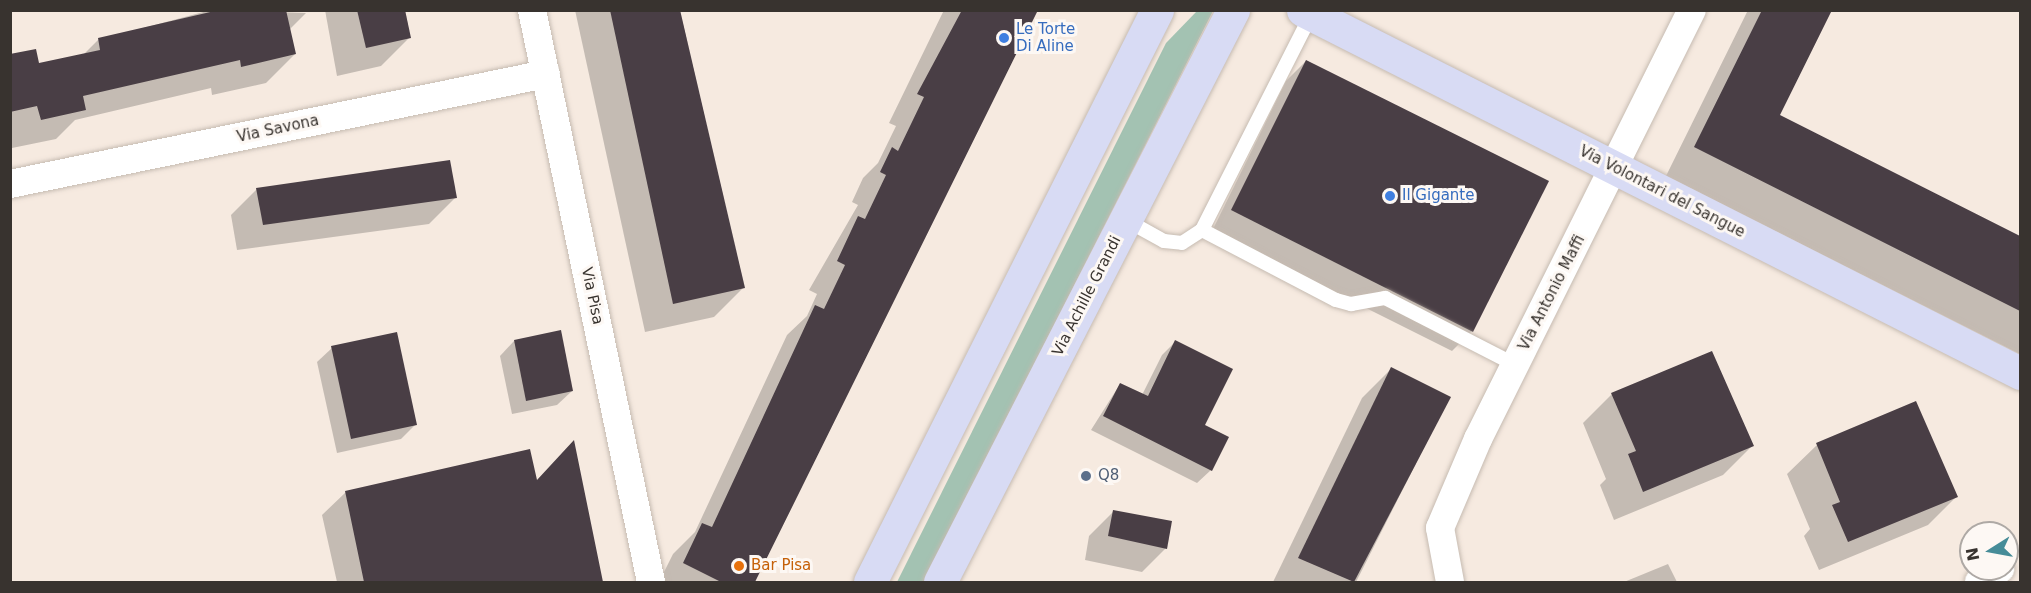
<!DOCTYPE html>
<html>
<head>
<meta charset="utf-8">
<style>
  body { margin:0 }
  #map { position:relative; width:2031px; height:593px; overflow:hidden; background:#f6eae0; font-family:"DejaVu Sans",sans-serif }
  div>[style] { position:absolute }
  .green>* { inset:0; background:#a3c2b2 }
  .shadow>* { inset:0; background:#0003 }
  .building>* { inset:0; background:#493e45 }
  .roads { filter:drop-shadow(0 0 2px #c6bbb1) drop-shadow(0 0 2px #c6bbb1) }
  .lane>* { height:14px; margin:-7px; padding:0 7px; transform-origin:7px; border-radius:7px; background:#fff }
  .street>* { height:28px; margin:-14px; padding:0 14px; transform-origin:14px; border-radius:14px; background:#fff }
  .secondary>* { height:33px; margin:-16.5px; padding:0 16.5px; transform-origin:16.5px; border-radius:16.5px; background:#d8dbf4 }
  .dots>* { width:16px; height:16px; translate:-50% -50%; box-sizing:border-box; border:3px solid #fdf8f4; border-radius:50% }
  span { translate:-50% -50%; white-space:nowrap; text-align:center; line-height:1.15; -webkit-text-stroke:6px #fdf8f4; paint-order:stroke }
  .shop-label { font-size:15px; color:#366cbe }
  .left { translate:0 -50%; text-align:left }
  .street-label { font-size:15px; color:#38332f }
  .service-label { font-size:15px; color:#4e5e75 }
  .food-label { font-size:15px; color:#c56008 }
  .frame { position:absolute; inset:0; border:12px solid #38332f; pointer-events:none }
  .north { position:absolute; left:1959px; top:521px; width:60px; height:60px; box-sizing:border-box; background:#fdf8f4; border:2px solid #aea9a5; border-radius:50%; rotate:259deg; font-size:16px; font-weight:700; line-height:24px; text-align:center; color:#38332f }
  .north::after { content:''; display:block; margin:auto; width:21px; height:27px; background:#468c98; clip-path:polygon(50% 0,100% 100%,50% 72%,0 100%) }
</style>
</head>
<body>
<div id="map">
  <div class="green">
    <div style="clip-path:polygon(1197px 11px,1213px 11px,924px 582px,897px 582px,1166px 43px)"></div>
  </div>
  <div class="shadow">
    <div style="clip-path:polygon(211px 10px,306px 13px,289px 30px,295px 54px,266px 83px,212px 95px,211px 88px,75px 120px,56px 139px,12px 148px,10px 56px,38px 65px,83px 55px,98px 40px)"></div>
    <div style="clip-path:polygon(325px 10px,405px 10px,410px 37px,381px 66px,337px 76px)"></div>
    <div style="clip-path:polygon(575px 10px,680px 10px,743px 288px,714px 317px,645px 332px)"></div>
    <div style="clip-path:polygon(944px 10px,1036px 10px,754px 582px,659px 582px,673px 554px,695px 532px,787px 335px,807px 316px,817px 294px,809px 290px,858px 205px,852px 202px,863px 178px,878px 163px,896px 126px,889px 123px)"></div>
    <div style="clip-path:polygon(1748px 10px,1830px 10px,1778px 116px,2020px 238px,2020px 354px,1666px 176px)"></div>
    <div style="clip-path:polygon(1306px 61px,1472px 331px,1452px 351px,1212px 231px,1286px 81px)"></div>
    <div style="clip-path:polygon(257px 189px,455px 198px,429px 224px,237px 250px,231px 215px)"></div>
    <div style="clip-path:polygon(514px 341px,572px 391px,557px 405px,512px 414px,500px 356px)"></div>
    <div style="clip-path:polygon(1175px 342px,1211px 470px,1197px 483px,1091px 430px,1120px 384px,1142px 395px,1162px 355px)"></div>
    <div style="clip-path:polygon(332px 348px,415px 425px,401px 439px,337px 453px,317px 362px)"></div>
    <div style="clip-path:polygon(1391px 369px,1449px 398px,1356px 582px,1273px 582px,1362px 398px)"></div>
    <div style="clip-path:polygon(1612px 394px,1752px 446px,1723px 475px,1614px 520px,1600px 485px,1606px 479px,1583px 423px)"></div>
    <div style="clip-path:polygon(1916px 403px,1957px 496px,1928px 525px,1819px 570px,1804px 536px,1810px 529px,1787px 474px,1817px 445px)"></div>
    <div style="clip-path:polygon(573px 443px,602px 582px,337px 582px,322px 515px,346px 492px,536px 482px)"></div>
    <div style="clip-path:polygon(1113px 512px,1166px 548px,1142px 572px,1085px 560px,1089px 536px)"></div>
    <div style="clip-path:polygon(1668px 564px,1677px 582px,1624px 582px)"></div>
  </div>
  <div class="building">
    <div style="clip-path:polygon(219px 10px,286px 10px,296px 54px,241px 67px,240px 60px,83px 96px,86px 110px,41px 120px,37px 106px,10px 112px,10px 54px,36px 49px,39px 63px,100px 50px,98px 38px)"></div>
    <div style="clip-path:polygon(357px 10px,405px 10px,411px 38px,366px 48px)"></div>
    <div style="clip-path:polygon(610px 10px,680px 10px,745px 288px,673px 304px)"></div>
    <div style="clip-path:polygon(962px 10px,1038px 10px,755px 582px,721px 582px,683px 563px,702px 523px,712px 527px,815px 305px,824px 309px,845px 265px,837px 261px,858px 216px,865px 219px,886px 175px,880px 172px,892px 147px,898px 151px,924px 97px,917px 94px)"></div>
    <div style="clip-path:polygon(1762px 10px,1832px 10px,1780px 115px,2020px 236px,2020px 311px,1694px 147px)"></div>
    <div style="clip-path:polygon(1306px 60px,1549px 181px,1473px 332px,1231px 210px)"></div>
    <div style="clip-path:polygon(450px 160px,457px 198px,263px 225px,256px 188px)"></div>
    <div style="clip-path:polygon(561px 330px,573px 391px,526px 401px,514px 340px)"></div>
    <div style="clip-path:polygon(397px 332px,417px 425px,351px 439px,331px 346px)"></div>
    <div style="clip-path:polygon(1175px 340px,1233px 369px,1205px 425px,1229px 437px,1212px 471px,1103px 416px,1120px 383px,1148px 396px)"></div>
    <div style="clip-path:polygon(1712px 351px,1754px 446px,1643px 492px,1628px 454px,1636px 451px,1611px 393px)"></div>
    <div style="clip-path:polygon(1391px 367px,1451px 397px,1354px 582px,1298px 558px)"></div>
    <div style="clip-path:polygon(1916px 401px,1958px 497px,1848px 542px,1832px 505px,1840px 502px,1816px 443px)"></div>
    <div style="clip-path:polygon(574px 440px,603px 582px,364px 582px,345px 491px,530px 449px,537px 480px)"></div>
    <div style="clip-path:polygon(1113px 510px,1172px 521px,1167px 549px,1108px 536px)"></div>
  </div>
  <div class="roads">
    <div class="lane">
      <div style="left:1311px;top:15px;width:241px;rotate:116.9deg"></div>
      <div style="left:1202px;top:230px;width:151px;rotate:27.6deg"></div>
      <div style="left:1336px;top:300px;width:16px;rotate:15deg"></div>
      <div style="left:1351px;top:304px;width:35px;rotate:-10deg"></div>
      <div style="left:1385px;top:298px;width:147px;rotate:27.1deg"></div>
      <div style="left:1126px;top:220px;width:43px;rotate:28.9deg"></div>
      <div style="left:1164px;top:241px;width:18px;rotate:6deg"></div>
      <div style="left:1182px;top:243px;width:24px;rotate:-33deg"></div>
    </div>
    <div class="street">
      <div style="left:532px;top:10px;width:584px;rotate:78.25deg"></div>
      <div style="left:10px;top:184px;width:547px;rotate:-11.6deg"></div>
      <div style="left:1450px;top:582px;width:55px;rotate:-100.5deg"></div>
      <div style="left:1440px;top:528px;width:97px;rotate:-66.9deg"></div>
      <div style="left:1478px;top:439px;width:479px;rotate:-63.5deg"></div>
      <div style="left:1979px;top:582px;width:25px;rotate:-32deg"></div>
    </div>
    <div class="secondary">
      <div style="left:1303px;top:10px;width:804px;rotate:26.85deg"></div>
      <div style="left:870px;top:582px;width:640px;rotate:-63.35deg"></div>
      <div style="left:940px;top:582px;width:643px;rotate:-62.88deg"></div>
    </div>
  </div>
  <div class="dots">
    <div style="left:1004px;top:38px;background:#3f7fe0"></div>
    <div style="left:1390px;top:196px;background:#3f7fe0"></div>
    <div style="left:1086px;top:476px;background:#5c6f8a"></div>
    <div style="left:739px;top:566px;background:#e8710a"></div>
  </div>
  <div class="shop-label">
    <span class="left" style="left:1016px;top:38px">Le Torte<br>Di Aline</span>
    <span class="left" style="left:1402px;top:196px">Il Gigante</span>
  </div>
  <div class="street-label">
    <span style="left:278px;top:129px;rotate:-12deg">Via Savona</span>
    <span style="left:1662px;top:192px;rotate:27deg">Via Volontari del Sangue</span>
    <span style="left:1552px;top:293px;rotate:-63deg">Via Antonio Maffi</span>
    <span style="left:592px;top:296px;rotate:78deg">Via Pisa</span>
    <span style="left:1087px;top:296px;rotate:-63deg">Via Achille Grandi</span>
  </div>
  <div class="service-label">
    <span class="left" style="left:1098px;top:476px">Q8</span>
  </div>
  <div class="food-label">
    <span class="left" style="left:751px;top:566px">Bar Pisa</span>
  </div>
  <div class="frame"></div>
  <div class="north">N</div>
</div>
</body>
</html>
